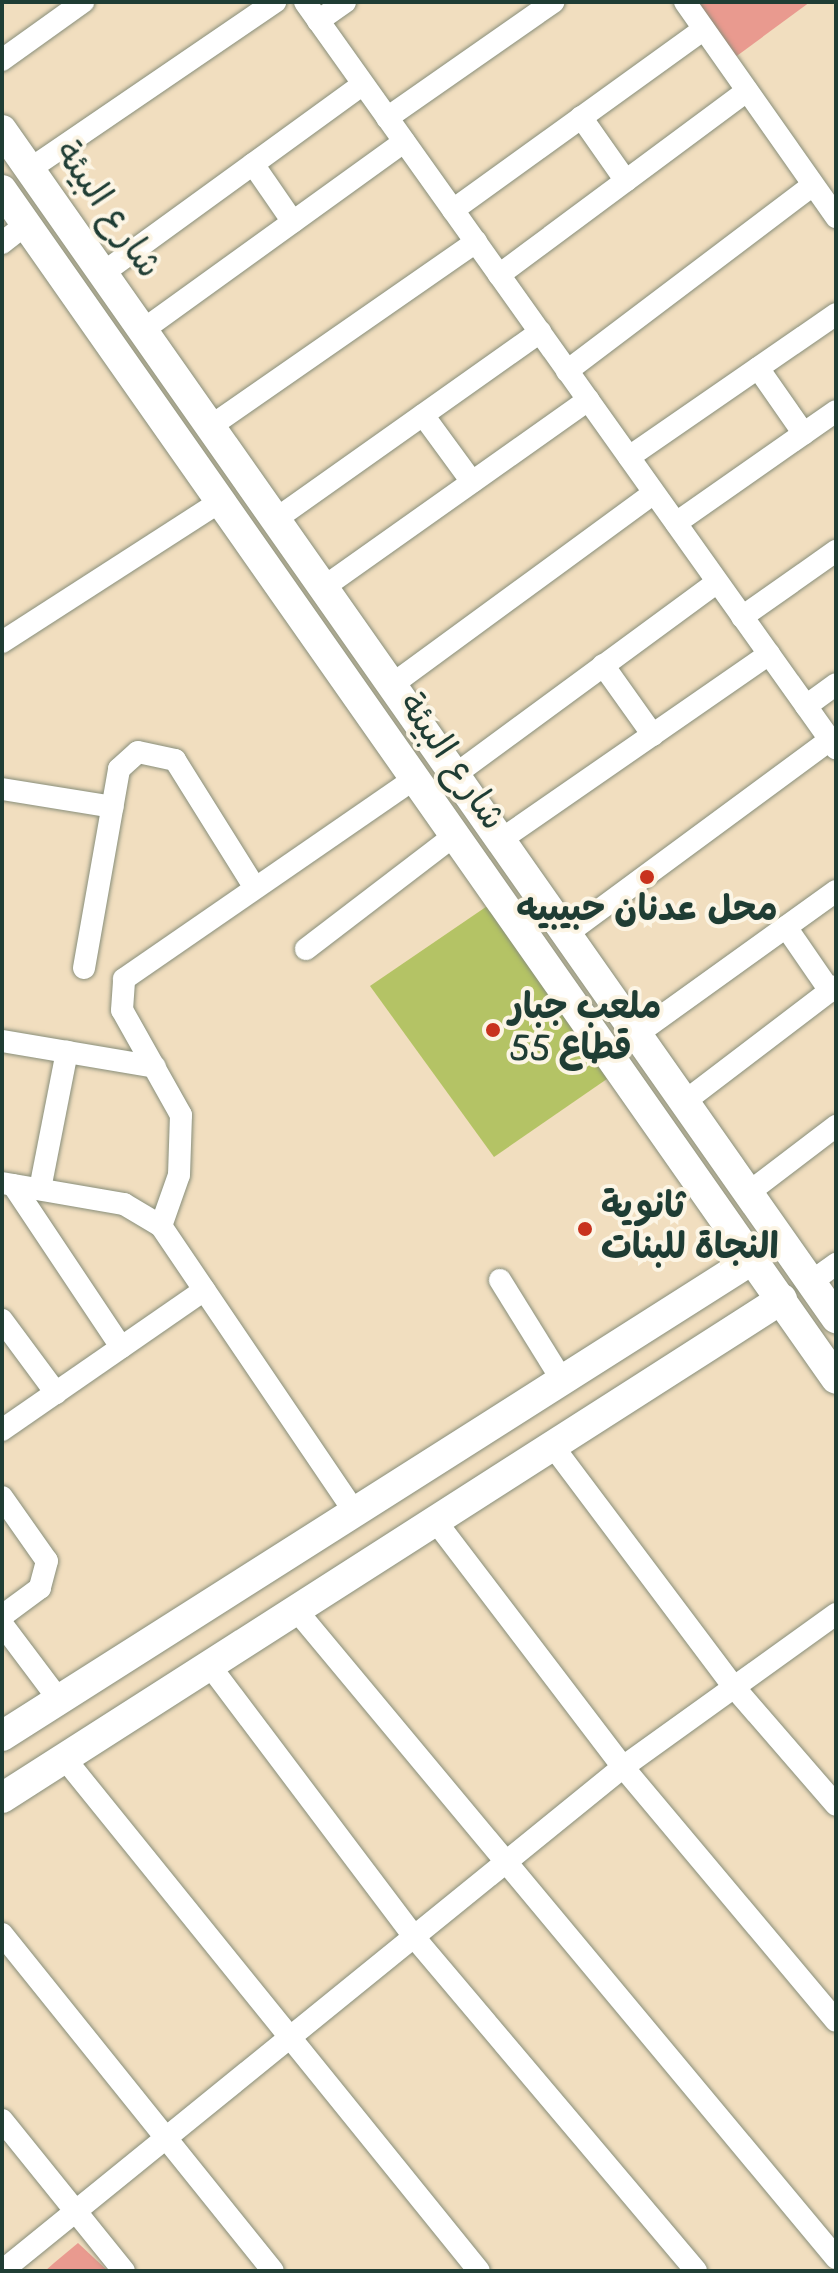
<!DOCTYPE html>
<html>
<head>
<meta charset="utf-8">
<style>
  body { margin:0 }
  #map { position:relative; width:838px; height:2273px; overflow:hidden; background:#f1debf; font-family:"Indie Flower","Playpen Sans Arabic",sans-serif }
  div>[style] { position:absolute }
  .green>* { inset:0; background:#b4c365 }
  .building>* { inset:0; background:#e99a8f }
  .roads { filter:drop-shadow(0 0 2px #888e7a) drop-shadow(0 0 2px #888e7a) }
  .street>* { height:22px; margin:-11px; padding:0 11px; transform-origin:11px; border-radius:11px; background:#fff }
  .secondary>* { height:30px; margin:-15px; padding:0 15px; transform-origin:15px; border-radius:15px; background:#fff }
  .dots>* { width:22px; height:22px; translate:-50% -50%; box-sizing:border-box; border:4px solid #fcf5e5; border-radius:50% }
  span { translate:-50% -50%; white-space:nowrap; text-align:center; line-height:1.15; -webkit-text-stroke:8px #fcf5e5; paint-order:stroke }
  .street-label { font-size:36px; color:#1f3d34 }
  .poi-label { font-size:36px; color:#1f3d34; font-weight:700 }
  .left { translate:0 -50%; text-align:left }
  .frame { position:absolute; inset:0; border:4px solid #1f3d34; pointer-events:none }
</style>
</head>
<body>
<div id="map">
  <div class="green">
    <div style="clip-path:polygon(499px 898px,620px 1070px,494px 1157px,370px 986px)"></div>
  </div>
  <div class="building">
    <div style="clip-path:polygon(694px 2px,810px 2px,734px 58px)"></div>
    <div style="clip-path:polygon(78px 2243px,108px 2271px,45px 2271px,54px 2263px)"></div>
  </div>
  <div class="roads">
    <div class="street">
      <div style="left:305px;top:2px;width:916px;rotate:54.56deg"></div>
      <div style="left:685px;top:2px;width:263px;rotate:54.9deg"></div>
      <div style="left:318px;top:21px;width:33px;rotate:-35deg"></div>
      <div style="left:2px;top:60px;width:100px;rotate:-35.6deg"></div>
      <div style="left:581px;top:117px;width:78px;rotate:54.9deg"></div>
      <div style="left:387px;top:118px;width:203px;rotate:-34.9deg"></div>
      <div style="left:253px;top:164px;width:70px;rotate:55.4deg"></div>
      <div style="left:30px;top:169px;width:297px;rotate:-34.3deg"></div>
      <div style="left:453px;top:210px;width:309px;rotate:-35.8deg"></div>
      <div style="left:2px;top:243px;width:31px;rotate:-38deg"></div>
      <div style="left:103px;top:273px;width:321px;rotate:-36deg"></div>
      <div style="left:499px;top:275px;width:309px;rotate:-36.6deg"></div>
      <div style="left:143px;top:330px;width:322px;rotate:-35.8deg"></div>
      <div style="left:758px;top:368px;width:80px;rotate:55.1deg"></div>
      <div style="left:567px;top:371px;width:308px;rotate:-37.1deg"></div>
      <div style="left:423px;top:415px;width:83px;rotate:53.8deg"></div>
      <div style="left:211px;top:426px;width:323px;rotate:-34.8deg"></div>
      <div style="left:629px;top:457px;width:252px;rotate:-34.6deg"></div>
      <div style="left:276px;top:519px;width:324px;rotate:-35.3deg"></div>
      <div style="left:676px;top:523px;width:195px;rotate:-35deg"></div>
      <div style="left:324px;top:587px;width:324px;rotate:-35.3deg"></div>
      <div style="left:742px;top:617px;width:115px;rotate:-35.1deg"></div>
      <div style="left:2px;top:642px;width:255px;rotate:-32.8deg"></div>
      <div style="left:603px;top:665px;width:86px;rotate:54.5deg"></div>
      <div style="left:393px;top:684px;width:323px;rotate:-36.2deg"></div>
      <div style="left:806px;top:706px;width:37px;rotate:-36deg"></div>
      <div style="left:456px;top:774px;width:324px;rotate:-36.3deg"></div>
      <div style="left:2px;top:789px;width:112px;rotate:9.2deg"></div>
      <div style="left:502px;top:839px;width:325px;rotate:-34.7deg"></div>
      <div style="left:786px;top:927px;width:78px;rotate:55.5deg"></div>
      <div style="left:568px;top:933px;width:325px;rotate:-36.4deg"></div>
      <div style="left:306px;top:949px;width:188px;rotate:-37.4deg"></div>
      <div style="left:84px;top:968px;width:202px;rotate:-80deg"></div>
      <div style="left:119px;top:769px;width:25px;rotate:-42deg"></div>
      <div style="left:138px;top:752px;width:38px;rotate:12deg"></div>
      <div style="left:175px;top:760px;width:147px;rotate:58deg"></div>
      <div style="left:637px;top:1034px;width:245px;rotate:-35.7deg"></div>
      <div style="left:2px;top:1041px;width:155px;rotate:9.6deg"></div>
      <div style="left:684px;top:1102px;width:191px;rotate:-37.3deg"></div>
      <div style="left:2px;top:1183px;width:124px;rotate:9.8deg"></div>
      <div style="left:124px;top:1204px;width:43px;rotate:30.7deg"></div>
      <div style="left:161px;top:1226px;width:346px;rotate:55.9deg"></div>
      <div style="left:13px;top:1185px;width:195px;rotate:56.3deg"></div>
      <div style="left:40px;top:1189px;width:140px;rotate:-78.9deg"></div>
      <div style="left:748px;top:1193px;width:111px;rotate:-37.3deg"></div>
      <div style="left:161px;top:1226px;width:54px;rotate:-70.6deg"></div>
      <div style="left:179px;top:1175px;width:60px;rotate:-88.1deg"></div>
      <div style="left:181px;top:1115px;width:120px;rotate:-119.3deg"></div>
      <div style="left:122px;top:1010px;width:31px;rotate:-86deg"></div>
      <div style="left:124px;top:979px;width:354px;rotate:-34.6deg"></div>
      <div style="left:500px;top:1280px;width:118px;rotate:58.2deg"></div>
      <div style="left:811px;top:1282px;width:31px;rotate:-36deg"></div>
      <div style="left:2px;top:1320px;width:91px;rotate:53.5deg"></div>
      <div style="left:2px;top:1430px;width:246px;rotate:-34.7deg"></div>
      <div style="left:555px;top:1449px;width:296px;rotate:53.1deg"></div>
      <div style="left:733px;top:1686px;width:157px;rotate:49.1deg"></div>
      <div style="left:2px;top:1497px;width:78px;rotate:54.9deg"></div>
      <div style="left:47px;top:1561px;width:28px;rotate:105deg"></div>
      <div style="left:40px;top:1588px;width:47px;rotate:143.6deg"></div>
      <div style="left:437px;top:1523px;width:307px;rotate:52.7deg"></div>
      <div style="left:623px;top:1767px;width:331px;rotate:50deg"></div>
      <div style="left:297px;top:1611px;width:842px;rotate:50.2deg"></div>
      <div style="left:2px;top:1624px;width:95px;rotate:53.1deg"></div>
      <div style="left:210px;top:1666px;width:339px;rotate:53deg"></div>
      <div style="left:414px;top:1937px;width:437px;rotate:49.8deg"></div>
      <div style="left:65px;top:1759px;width:658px;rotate:51.04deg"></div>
      <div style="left:2px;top:1934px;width:432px;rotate:51.2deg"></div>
      <div style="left:2px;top:2120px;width:194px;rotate:51.1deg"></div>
      <div style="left:2px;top:2271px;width:800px;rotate:-39.06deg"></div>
      <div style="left:623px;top:1767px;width:262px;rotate:-35.7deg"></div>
    </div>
    <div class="secondary">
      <div style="left:2px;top:130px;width:1452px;rotate:54.93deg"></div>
      <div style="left:2px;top:190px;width:1452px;rotate:54.95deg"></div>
      <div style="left:2px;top:1736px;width:890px;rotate:-32.42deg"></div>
      <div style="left:2px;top:1798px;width:926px;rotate:-32.61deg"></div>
    </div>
  </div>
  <div class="dots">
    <div style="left:647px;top:877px;background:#c8321e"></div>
    <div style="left:493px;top:1030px;background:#c8321e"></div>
    <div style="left:585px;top:1229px;background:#c8321e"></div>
  </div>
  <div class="street-label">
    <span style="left:106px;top:211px;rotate:55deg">شارع البيئة</span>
    <span style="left:450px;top:763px;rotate:55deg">شارع البيئة</span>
  </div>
  <div class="poi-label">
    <span style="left:647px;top:912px">محل عدنان حبيبيه</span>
    <span class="left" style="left:509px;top:1030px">ملعب جبار<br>قطاع 55</span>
    <span class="left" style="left:601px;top:1229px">ثانوية<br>النجاة للبنات</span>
  </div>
  <div class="frame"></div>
</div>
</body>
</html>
